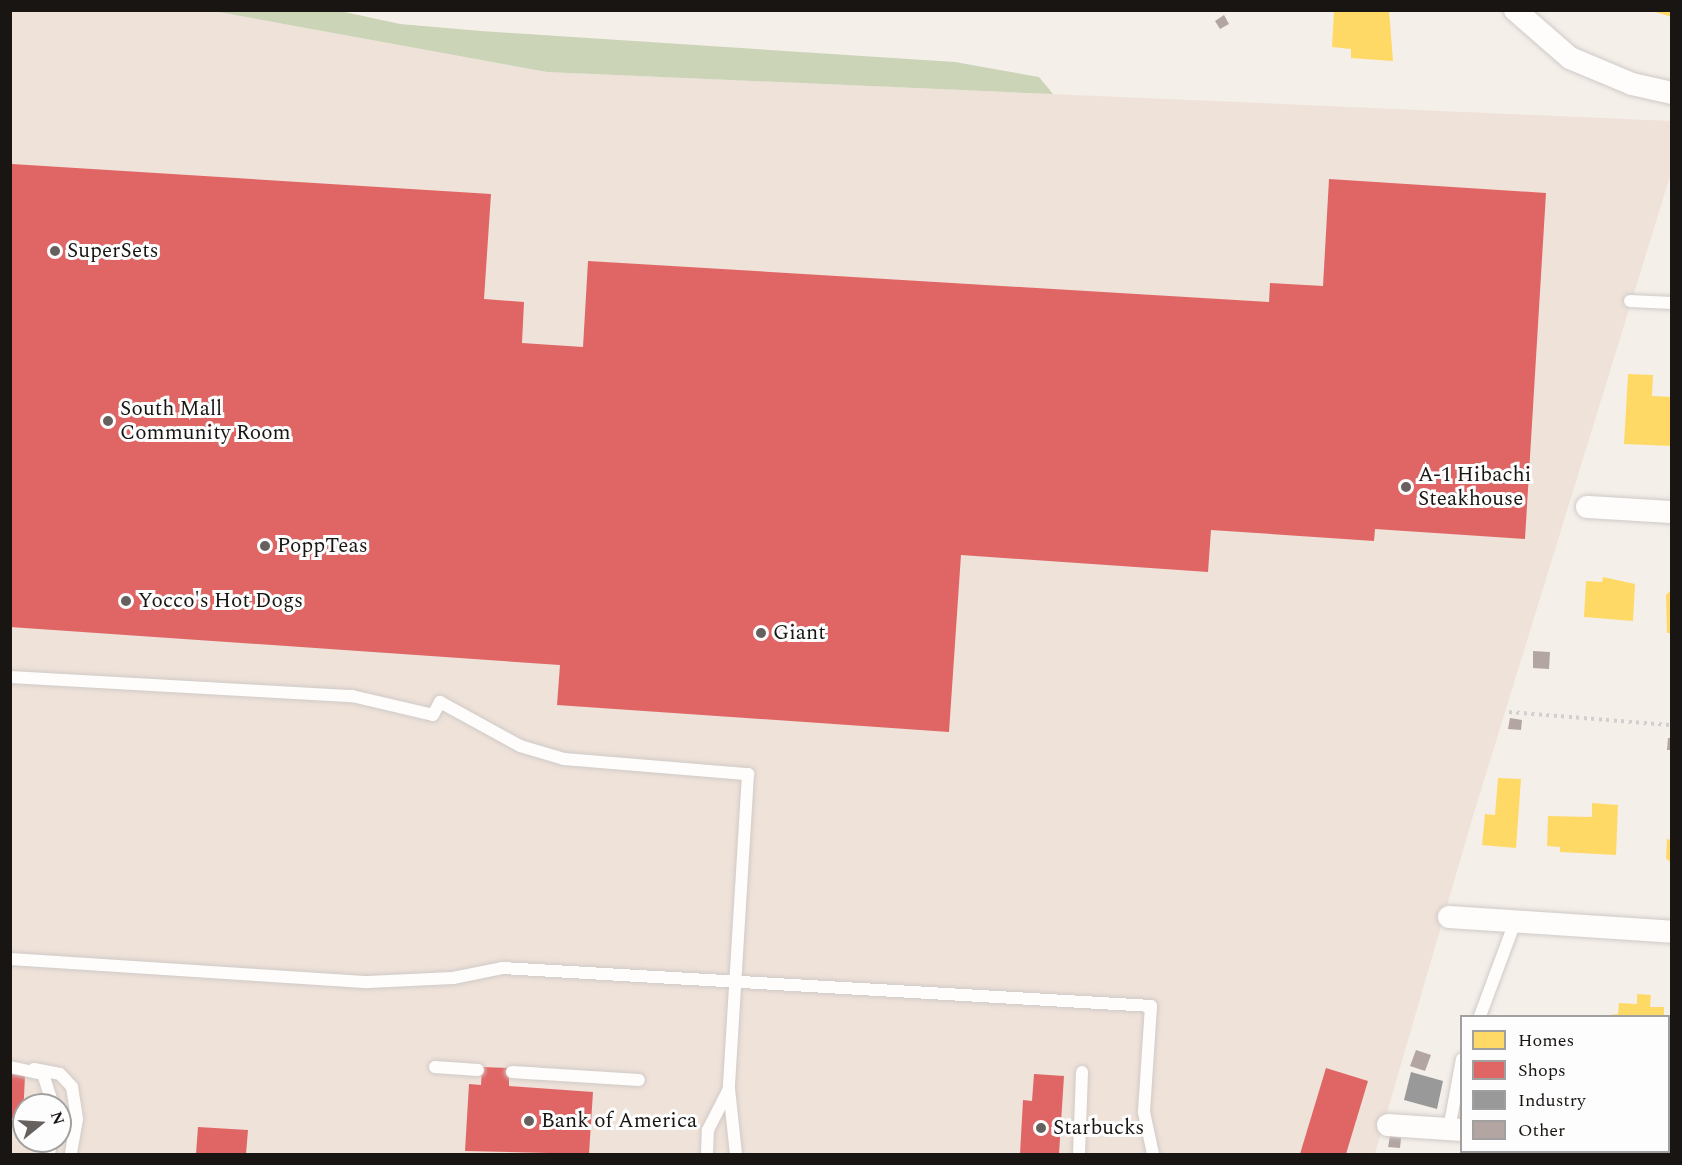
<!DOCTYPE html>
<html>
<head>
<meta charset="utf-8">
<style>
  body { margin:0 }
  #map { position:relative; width:1682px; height:1165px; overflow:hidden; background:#f5efea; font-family:Spectral,serif }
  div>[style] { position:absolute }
  .built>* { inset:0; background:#efe2d9 }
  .forest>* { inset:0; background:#cbd4b7 }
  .homes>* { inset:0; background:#ffd966 }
  .shops>* { inset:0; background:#e06666 }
  .industry>* { inset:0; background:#999 }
  .building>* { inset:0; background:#b2a5a2 }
  .path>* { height:4px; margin-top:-2px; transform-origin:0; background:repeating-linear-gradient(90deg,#d1d0cf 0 3px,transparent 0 7.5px) }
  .roads { filter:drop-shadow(0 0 2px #cfcac7) drop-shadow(0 0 2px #cfcac7) }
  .service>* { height:12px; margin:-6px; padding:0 6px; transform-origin:6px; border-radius:6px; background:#fefdfc }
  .minor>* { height:22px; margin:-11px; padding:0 11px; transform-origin:11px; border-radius:11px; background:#fefdfc }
  .dots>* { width:16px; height:16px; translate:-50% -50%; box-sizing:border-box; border:3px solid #fdfdfd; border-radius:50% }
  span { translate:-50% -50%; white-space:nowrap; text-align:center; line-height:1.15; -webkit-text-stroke:6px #fdfdfd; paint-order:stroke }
  .poi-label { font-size:21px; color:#191513 }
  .left { translate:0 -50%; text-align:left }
  .frame { position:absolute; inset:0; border:12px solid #191513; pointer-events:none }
  .legend { position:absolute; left:1460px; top:1015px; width:210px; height:138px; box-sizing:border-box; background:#fdfdfd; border:2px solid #a2a09f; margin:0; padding:8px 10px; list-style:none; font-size:18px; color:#191513 }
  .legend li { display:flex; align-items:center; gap:12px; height:30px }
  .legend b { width:30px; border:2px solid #a2a09f }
  .north { position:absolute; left:12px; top:1093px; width:60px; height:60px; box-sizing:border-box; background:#fdfdfd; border:2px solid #a2a09f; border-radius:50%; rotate:72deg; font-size:16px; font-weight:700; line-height:24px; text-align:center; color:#191513 }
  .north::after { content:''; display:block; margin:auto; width:21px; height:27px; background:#66615e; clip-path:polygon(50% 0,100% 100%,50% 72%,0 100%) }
</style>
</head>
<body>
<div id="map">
  <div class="built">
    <div style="clip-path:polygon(evenodd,10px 11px,213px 11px,547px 72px,1671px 121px,1671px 173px,1473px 816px,1375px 1154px,11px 1154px,10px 11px,24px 1105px,60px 1105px,60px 1141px,24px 1141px,24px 1105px)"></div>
  </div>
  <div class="forest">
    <div style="clip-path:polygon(213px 11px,340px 11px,400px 24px,481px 31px,955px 62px,1039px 77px,1053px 94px,547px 72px)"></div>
  </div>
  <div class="homes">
    <div style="clip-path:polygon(1334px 10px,1389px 10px,1393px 61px,1351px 58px,1351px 49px,1332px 47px)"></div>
    <div style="clip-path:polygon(1652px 10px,1672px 10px,1672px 17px,1652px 11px)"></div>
    <div style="clip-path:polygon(1628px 374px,1653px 375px,1652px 396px,1672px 397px,1672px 446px,1624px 444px)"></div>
    <div style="clip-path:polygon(1603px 577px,1635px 584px,1633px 621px,1584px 617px,1586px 581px,1602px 582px)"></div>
    <div style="clip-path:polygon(1672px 589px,1672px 633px,1667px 633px,1666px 595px)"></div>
    <div style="clip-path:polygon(1498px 778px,1521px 779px,1516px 848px,1482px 845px,1485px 814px,1495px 815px)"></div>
    <div style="clip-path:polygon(1592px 803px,1618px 805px,1616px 855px,1560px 852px,1560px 847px,1547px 846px,1548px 816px,1592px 817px)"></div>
    <div style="clip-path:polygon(1667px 839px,1672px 840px,1672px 864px,1666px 858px)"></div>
    <div style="clip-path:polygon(1637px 994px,1651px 995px,1650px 1007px,1664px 1007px,1664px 1016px,1600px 1016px,1618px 1014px,1619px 1003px,1637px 1004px)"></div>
  </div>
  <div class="shops">
    <div style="clip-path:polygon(12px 164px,491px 194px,484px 299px,524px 302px,522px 343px,583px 347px,588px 261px,1269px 302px,1270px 283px,1323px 286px,1329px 179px,1546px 193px,1525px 539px,1375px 529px,1374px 541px,1211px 530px,1208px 572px,961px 555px,949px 732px,557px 705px,560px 665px,10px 627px)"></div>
    <div style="clip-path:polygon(482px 1067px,509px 1068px,509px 1086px,593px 1092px,589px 1154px,465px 1151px,469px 1084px,481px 1085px)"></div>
    <div style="clip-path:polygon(1326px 1068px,1368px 1081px,1346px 1154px,1300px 1154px)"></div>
    <div style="clip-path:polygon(10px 1074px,25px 1075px,23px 1118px,10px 1118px)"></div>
    <div style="clip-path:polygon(1034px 1074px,1064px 1076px,1059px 1154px,1020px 1154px,1023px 1100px,1032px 1101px)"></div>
    <div style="clip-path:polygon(198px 1127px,248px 1130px,246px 1154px,196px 1154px)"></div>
  </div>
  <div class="industry">
    <div style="clip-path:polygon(1411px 1072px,1443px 1081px,1437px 1109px,1404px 1100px)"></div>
  </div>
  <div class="building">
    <div style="clip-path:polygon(1224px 15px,1229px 24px,1220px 29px,1215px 21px)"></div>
    <div style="clip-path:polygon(1533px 651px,1550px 652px,1549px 669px,1533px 668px)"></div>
    <div style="clip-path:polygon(1510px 718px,1522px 720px,1521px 730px,1508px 729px)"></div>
    <div style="clip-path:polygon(1668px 738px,1672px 738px,1672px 750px,1667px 750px)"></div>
    <div style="clip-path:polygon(1416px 1050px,1431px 1055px,1425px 1071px,1410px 1066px)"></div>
    <div style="clip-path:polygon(1668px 1109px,1672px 1109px,1672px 1130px,1668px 1130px)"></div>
    <div style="clip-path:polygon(1390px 1136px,1401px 1138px,1400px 1148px,1388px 1147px)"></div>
  </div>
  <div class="path">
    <div style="left:1509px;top:712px;width:164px;rotate:4.6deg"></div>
  </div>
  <div class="roads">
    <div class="service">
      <div style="left:1630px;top:301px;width:42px;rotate:2.7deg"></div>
      <div style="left:10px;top:677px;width:343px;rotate:3.2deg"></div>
      <div style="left:352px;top:696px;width:83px;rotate:13.2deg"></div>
      <div style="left:433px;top:715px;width:15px;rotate:-62deg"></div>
      <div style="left:440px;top:702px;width:91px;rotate:28.8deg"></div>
      <div style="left:520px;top:746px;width:46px;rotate:16.5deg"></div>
      <div style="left:564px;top:759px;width:185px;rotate:4.7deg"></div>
      <div style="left:748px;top:774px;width:316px;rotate:93.5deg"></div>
      <div style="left:729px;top:1089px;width:65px;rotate:83.9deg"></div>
      <div style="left:10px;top:959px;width:359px;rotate:3.7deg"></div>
      <div style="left:368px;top:982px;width:85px;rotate:-2.7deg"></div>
      <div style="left:453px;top:978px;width:50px;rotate:-11.5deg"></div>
      <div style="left:502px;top:968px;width:650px;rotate:3.35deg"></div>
      <div style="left:1151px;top:1006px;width:106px;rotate:93.8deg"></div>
      <div style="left:1144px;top:1112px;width:43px;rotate:77.9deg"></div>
      <div style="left:1480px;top:1016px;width:100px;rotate:-69.6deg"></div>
      <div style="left:10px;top:1067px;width:34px;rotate:12deg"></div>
      <div style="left:43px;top:1074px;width:33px;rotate:72deg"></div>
      <div style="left:435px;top:1067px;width:43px;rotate:4deg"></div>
      <div style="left:34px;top:1069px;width:26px;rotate:11deg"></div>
      <div style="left:60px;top:1074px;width:18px;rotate:47deg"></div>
      <div style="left:72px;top:1087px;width:32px;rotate:81deg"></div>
      <div style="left:77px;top:1119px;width:36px;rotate:100deg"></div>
      <div style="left:512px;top:1072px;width:127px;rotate:3.6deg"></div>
      <div style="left:1449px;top:1129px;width:71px;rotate:-79.5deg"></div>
      <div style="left:49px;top:1154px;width:13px;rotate:-81deg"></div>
      <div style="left:707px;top:1154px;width:24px;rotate:-88deg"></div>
      <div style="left:708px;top:1130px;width:46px;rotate:-62.9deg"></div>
      <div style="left:1079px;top:1154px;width:82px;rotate:-87.9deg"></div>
    </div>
    <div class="minor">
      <div style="left:1515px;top:10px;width:73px;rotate:41.1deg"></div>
      <div style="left:1570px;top:58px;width:67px;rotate:22.8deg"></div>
      <div style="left:1632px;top:84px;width:41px;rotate:12.7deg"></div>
      <div style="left:1587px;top:507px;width:85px;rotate:3.4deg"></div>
      <div style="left:1449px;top:917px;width:224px;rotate:3.8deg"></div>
      <div style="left:1388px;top:1125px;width:74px;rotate:3.9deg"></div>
      <div style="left:1668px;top:1144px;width:4px"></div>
    </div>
  </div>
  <div class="dots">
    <div style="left:55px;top:251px;background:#66615e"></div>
    <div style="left:108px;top:421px;background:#66615e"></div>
    <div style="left:1406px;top:487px;background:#66615e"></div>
    <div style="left:265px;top:546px;background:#66615e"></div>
    <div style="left:126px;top:601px;background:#66615e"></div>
    <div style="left:761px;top:633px;background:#66615e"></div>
    <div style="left:529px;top:1121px;background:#66615e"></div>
    <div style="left:1041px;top:1128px;background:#66615e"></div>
  </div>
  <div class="poi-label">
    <span class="left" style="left:67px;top:251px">SuperSets</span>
    <span class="left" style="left:120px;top:421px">South Mall<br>Community Room</span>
    <span class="left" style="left:1418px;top:487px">A-1 Hibachi<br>Steakhouse</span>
    <span class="left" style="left:277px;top:546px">PoppTeas</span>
    <span class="left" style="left:138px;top:601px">Yocco's Hot Dogs</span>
    <span class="left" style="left:773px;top:633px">Giant</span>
    <span class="left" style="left:541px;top:1121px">Bank of America</span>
    <span class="left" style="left:1053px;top:1128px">Starbucks</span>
  </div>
  <div class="frame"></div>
  <ul class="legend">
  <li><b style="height:16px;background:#ffd966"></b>Homes</li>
  <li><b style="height:16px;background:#e06666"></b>Shops</li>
  <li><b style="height:16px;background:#999"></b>Industry</li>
  <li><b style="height:16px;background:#b2a5a2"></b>Other</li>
  </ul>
  <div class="north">N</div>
</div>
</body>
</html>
